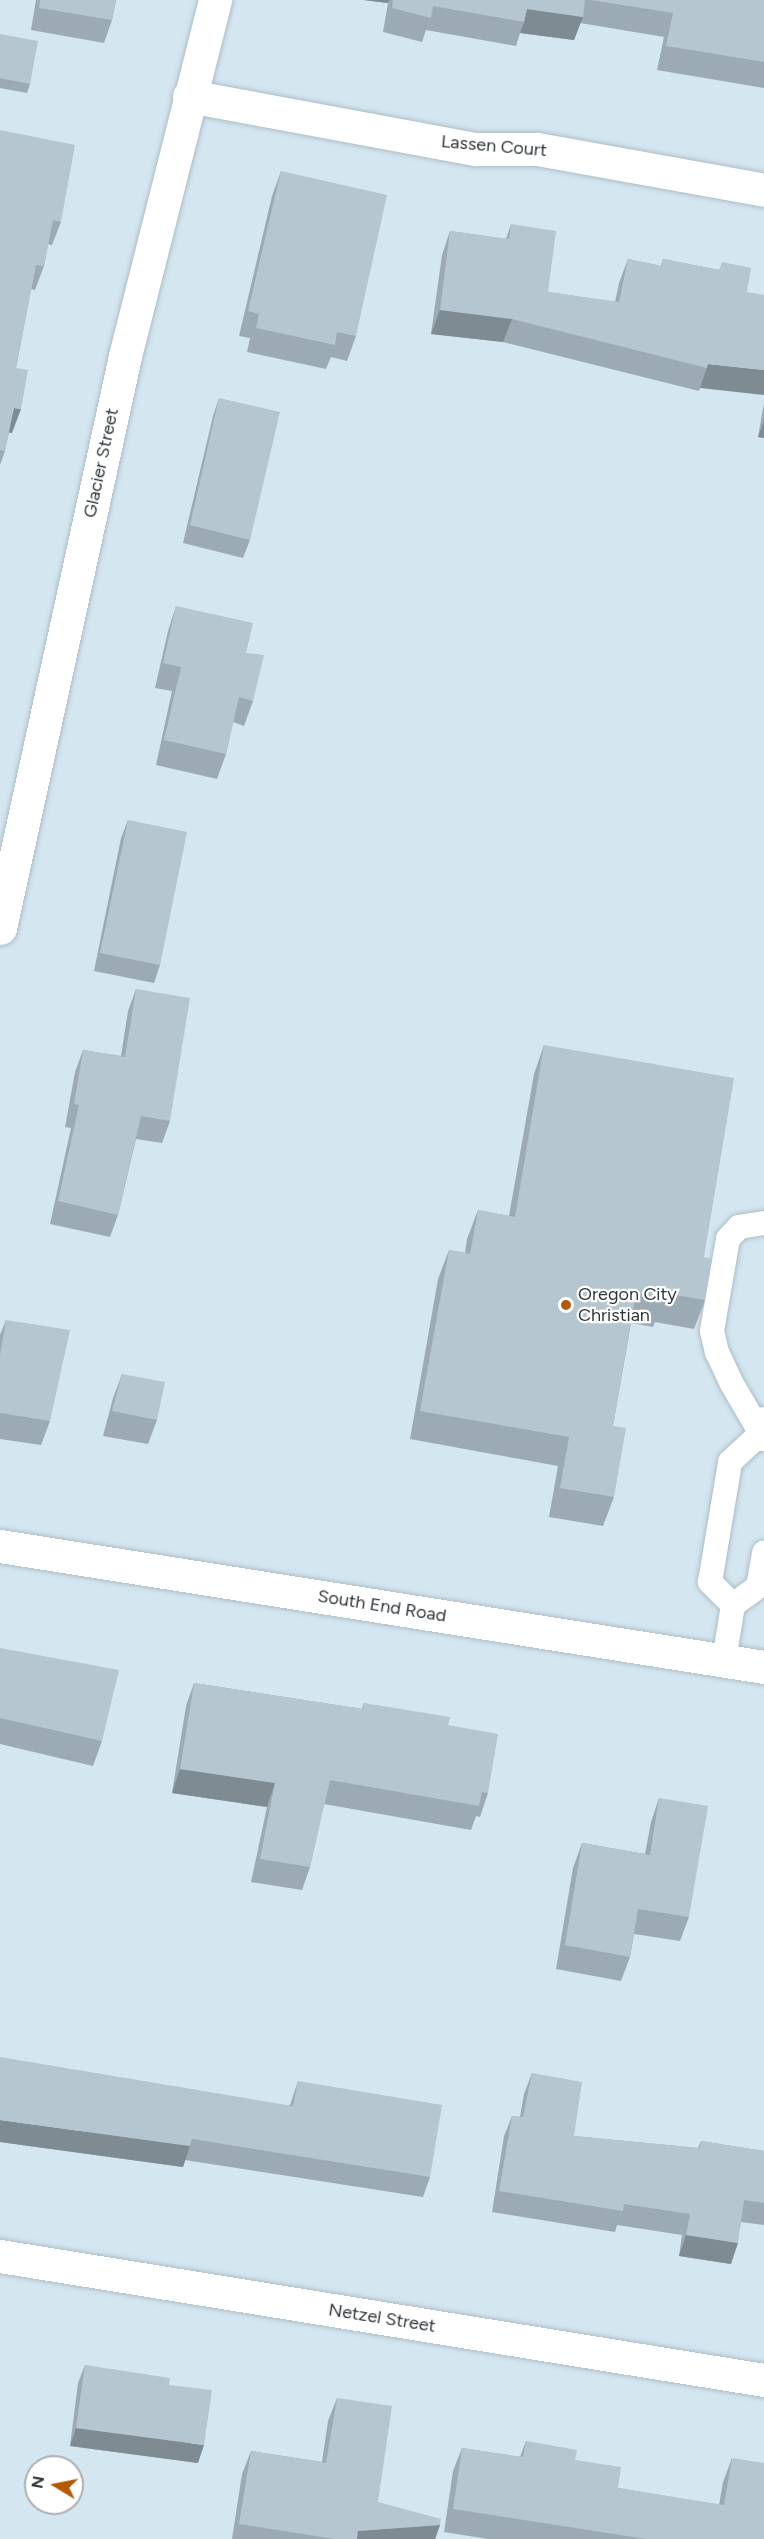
<!DOCTYPE html>
<html>
<head>
<meta charset="utf-8">
<style>
  body { margin:0 }
  #map { position:relative; width:764px; height:2539px; overflow:hidden; background:#d4e6f0; font-family:Figtree,sans-serif }
  div>[style] { position:absolute }
  .roads { filter:drop-shadow(0 0 2px #acbdc7) drop-shadow(0 0 2px #acbdc7) }
  .service>* { height:24px; margin:-12px; padding:0 12px; transform-origin:12px; border-radius:12px; background:#fff }
  .minor>* { height:33px; margin:-16.5px; padding:0 16.5px; transform-origin:16.5px; border-radius:16.5px; background:#fff }
  .secondary>* { height:33px; margin:-16.5px; padding:0 16.5px; transform-origin:16.5px; border-radius:16.5px; background:#fff }
  .wall>* { inset:0; background:#9caab3 }
  .shaded-wall>* { inset:0; background:#7f8b92 }
  .building>* { inset:0; background:#b5c6d0 }
  .dots>* { width:16px; height:16px; translate:-50% -50%; box-sizing:border-box; border:3px solid #fff; border-radius:50% }
  span { translate:-50% -50%; white-space:nowrap; text-align:center; line-height:1.15; -webkit-text-stroke:4.5px #fff; paint-order:stroke }
  .street-label { font-size:18px; color:#2f363a }
  .poi-label { font-size:18px; color:#2f363a }
  .left { translate:0 -50%; text-align:left }
  .north { position:absolute; left:24px; top:2455px; width:60px; height:60px; box-sizing:border-box; background:#fff; border:2px solid #acafb0; border-radius:50%; rotate:280deg; font-size:16px; font-weight:700; line-height:24px; text-align:center; color:#2f363a }
  .north::after { content:''; display:block; margin:auto; width:21px; height:27px; background:#b65903; clip-path:polygon(50% 0,100% 100%,50% 72%,0 100%) }
</style>
</head>
<body>
<div id="map">
  <div class="roads">
    <div class="service">
      <div style="left:764px;top:1223px;width:25px;rotate:171deg"></div>
      <div style="left:739px;top:1227px;width:16px;rotate:133deg"></div>
      <div style="left:728px;top:1239px;width:93px;rotate:99.9deg"></div>
      <div style="left:712px;top:1331px;width:22px;rotate:77deg"></div>
      <div style="left:717px;top:1352px;width:35px;rotate:65deg"></div>
      <div style="left:732px;top:1384px;width:64px;rotate:59.8deg"></div>
      <div style="left:733px;top:1605px;width:33px;rotate:-135deg"></div>
      <div style="left:710px;top:1582px;width:122px;rotate:-80.5deg"></div>
      <div style="left:730px;top:1462px;width:41px;rotate:-43deg"></div>
      <div style="left:760px;top:1434px;width:15px;rotate:-82deg"></div>
      <div style="left:724px;top:1660px;width:56px;rotate:-80.7deg"></div>
      <div style="left:733px;top:1605px;width:31px;rotate:-36deg"></div>
      <div style="left:758px;top:1587px;width:35px;rotate:-80deg"></div>
    </div>
    <div class="minor">
      <div style="left:189px;top:96px;width:292px;rotate:10.5deg"></div>
      <div style="left:476px;top:149px;width:61px"></div>
      <div style="left:537px;top:149px;width:231px;rotate:10.2deg"></div>
      <div style="left:0;top:928px;width:585px;rotate:-77.67deg"></div>
      <div style="left:125px;top:356px;width:367px;rotate:-75.8deg"></div>
      <div style="left:0;top:2256px;width:774px;rotate:9.22deg"></div>
    </div>
    <div class="secondary">
      <div style="left:0;top:1546px;width:774px;rotate:9deg"></div>
    </div>
  </div>
  <div class="wall">
    <div style="clip-path:polygon(36px 0,116px 0,112px 20px,104px 43px,31px 30px)"></div>
    <div style="clip-path:polygon(364px 0,764px 0,764px 88px,657px 70px,664px 37px,580px 23px,574px 40px,520px 33px,516px 46px,426px 30px,422px 42px,383px 32px,388px 3px)"></div>
    <div style="clip-path:polygon(0 34px,30px 84px,27px 93px,0 88px)"></div>
    <div style="clip-path:polygon(0 130px,61px 222px,52px 245px,48px 244px,44px 266px,35px 290px,31px 289px,16px 368px,12px 433px,9px 432px,5px 451px,0 465px)"></div>
    <div style="clip-path:polygon(281px 171px,356px 336px,347px 361px,331px 357px,326px 369px,247px 352px,250px 338px,239px 336px,272px 196px)"></div>
    <div style="clip-path:polygon(511px 224px,548px 292px,615px 302px,619px 283px,628px 259px,661px 266px,663px 259px,719px 270px,751px 268px,699px 391px,503px 342px,431px 334px,442px 255px,450px 231px,506px 239px)"></div>
    <div style="clip-path:polygon(219px 398px,250px 540px,243px 558px,183px 543px,213px 416px)"></div>
    <div style="clip-path:polygon(764px 403px,764px 438px,758px 437px)"></div>
    <div style="clip-path:polygon(176px 606px,246px 653px,253px 701px,244px 726px,233px 722px,226px 754px,217px 779px,156px 765px,172px 691px,155px 688px,168px 631px)"></div>
    <div style="clip-path:polygon(128px 820px,160px 965px,154px 983px,94px 971px,121px 838px)"></div>
    <div style="clip-path:polygon(136px 989px,170px 1121px,162px 1143px,136px 1139px,118px 1215px,110px 1237px,50px 1224px,71px 1128px,65px 1127px,75px 1072px,83px 1050px,121px 1056px,128px 1011px)"></div>
    <div style="clip-path:polygon(544px 1045px,704px 1257px,705px 1300px,694px 1329px,655px 1322px,653px 1327px,631px 1323px,613px 1426px,614px 1497px,603px 1526px,549px 1517px,558px 1466px,410px 1439px,438px 1279px,449px 1250px,465px 1253px,467px 1239px,478px 1210px,509px 1216px,534px 1074px)"></div>
    <div style="clip-path:polygon(6px 1320px,50px 1421px,41px 1445px,0 1439px,0 1335px)"></div>
    <div style="clip-path:polygon(122px 1374px,157px 1420px,148px 1444px,103px 1436px,113px 1398px)"></div>
    <div style="clip-path:polygon(0 1648px,102px 1741px,93px 1766px,0 1744px)"></div>
    <div style="clip-path:polygon(194px 1683px,362px 1709px,364px 1703px,448px 1725px,488px 1793px,480px 1817px,476px 1816px,471px 1830px,324px 1804px,310px 1867px,302px 1890px,251px 1882px,267px 1807px,172px 1793px,186px 1706px)"></div>
    <div style="clip-path:polygon(659px 1798px,689px 1917px,680px 1941px,634px 1934px,630px 1957px,621px 1981px,556px 1969px,573px 1868px,582px 1843px,645px 1854px,651px 1822px)"></div>
    <div style="clip-path:polygon(532px 2073px,574px 2136px,698px 2148px,701px 2141px,764px 2151px,764px 2225px,741px 2222px,731px 2264px,679px 2256px,682px 2235px,617px 2225px,615px 2232px,492px 2212px,504px 2136px,512px 2116px,520px 2117px,524px 2094px)"></div>
    <div style="clip-path:polygon(298px 2081px,430px 2177px,423px 2197px,185px 2160px,183px 2167px,0 2142px,290px 2105px)"></div>
    <div style="clip-path:polygon(85px 2365px,169px 2385px,198px 2463px,70px 2446px,78px 2383px)"></div>
    <div style="clip-path:polygon(337px 2398px,378px 2502px,440px 2525px,435px 2539px,232px 2539px,242px 2474px,251px 2451px,322px 2462px,328px 2421px)"></div>
    <div style="clip-path:polygon(526px 2441px,575px 2460px,618px 2488px,719px 2505px,723px 2482px,732px 2458px,764px 2539px,488px 2539px,444px 2532px,453px 2471px,462px 2448px,520px 2457px)"></div>
  </div>
  <div class="shaded-wall">
    <div style="clip-path:polygon(364px 0,389px 0,388px 3px)"></div>
    <div style="clip-path:polygon(527px 9px,583px 17px,574px 40px,520px 33px,524px 22px)"></div>
    <div style="clip-path:polygon(440px 310px,512px 319px,503px 342px,431px 334px)"></div>
    <div style="clip-path:polygon(708px 364px,764px 370px,764px 395px,700px 388px)"></div>
    <div style="clip-path:polygon(14px 408px,21px 409px,12px 433px,5px 432px)"></div>
    <div style="clip-path:polygon(764px 421px,764px 438px,758px 437px)"></div>
    <div style="clip-path:polygon(180px 1769px,275px 1783px,267px 1807px,172px 1793px)"></div>
    <div style="clip-path:polygon(0 2120px,190px 2146px,183px 2167px,0 2142px)"></div>
    <div style="clip-path:polygon(686px 2235px,738px 2243px,731px 2264px,679px 2256px)"></div>
    <div style="clip-path:polygon(76px 2428px,204px 2445px,198px 2463px,70px 2446px)"></div>
    <div style="clip-path:polygon(440px 2525px,435px 2539px,355px 2539px,358px 2531px)"></div>
  </div>
  <div class="building">
    <div style="clip-path:polygon(40px 0,116px 0,112px 20px,39px 8px)"></div>
    <div style="clip-path:polygon(393px 0,585px 0,583px 17px,527px 9px,524px 22px,433px 6px,431px 18px,392px 8px)"></div>
    <div style="clip-path:polygon(591px 0,764px 0,764px 62px,666px 46px,673px 13px)"></div>
    <div style="clip-path:polygon(0 34px,38px 41px,30px 84px,0 78px)"></div>
    <div style="clip-path:polygon(0 130px,75px 145px,61px 222px,53px 220px,44px 266px,36px 265px,16px 368px,28px 370px,21px 409px,14px 408px,5px 451px,0 450px)"></div>
    <div style="clip-path:polygon(281px 171px,387px 195px,356px 336px,337px 332px,335px 345px,256px 328px,259px 314px,248px 311px)"></div>
    <div style="clip-path:polygon(511px 224px,556px 231px,548px 292px,619px 302px,628px 259px,662px 266px,663px 259px,719px 270px,722px 262px,751px 268px,747px 292px,764px 295px,764px 370px,708px 364px,707px 368px,512px 319px,440px 310px,450px 231px,509px 239px)"></div>
    <div style="clip-path:polygon(219px 398px,280px 412px,250px 540px,190px 525px)"></div>
    <div style="clip-path:polygon(176px 606px,253px 623px,246px 653px,264px 655px,253px 701px,239px 697px,226px 754px,164px 740px,181px 667px,163px 663px)"></div>
    <div style="clip-path:polygon(128px 820px,187px 832px,160px 965px,100px 953px)"></div>
    <div style="clip-path:polygon(136px 989px,190px 998px,170px 1121px,141px 1116px,118px 1215px,58px 1201px,79px 1105px,74px 1104px,83px 1050px,125px 1057px)"></div>
    <div style="clip-path:polygon(544px 1045px,734px 1078px,704px 1257px,712px 1259px,705px 1300px,664px 1293px,663px 1298px,636px 1293px,613px 1426px,626px 1428px,614px 1497px,560px 1488px,569px 1437px,420px 1411px,449px 1250px,470px 1254px,478px 1210px,515px 1217px)"></div>
    <div style="clip-path:polygon(6px 1320px,70px 1330px,50px 1421px,0 1413px,0 1355px)"></div>
    <div style="clip-path:polygon(122px 1374px,165px 1382px,157px 1420px,112px 1411px)"></div>
    <div style="clip-path:polygon(0 1648px,119px 1670px,102px 1741px,0 1718px)"></div>
    <div style="clip-path:polygon(194px 1683px,363px 1709px,364px 1703px,450px 1717px,448px 1725px,498px 1734px,488px 1793px,482px 1792px,479px 1806px,330px 1780px,310px 1867px,260px 1859px,275px 1783px,180px 1769px)"></div>
    <div style="clip-path:polygon(659px 1798px,708px 1806px,689px 1917px,638px 1909px,630px 1957px,565px 1945px,582px 1843px,650px 1855px)"></div>
    <div style="clip-path:polygon(0 2057px,293px 2106px,298px 2081px,442px 2105px,430px 2177px,192px 2139px,190px 2146px,0 2120px)"></div>
    <div style="clip-path:polygon(532px 2073px,582px 2082px,574px 2136px,700px 2148px,701px 2141px,764px 2151px,764px 2203px,744px 2200px,738px 2243px,686px 2235px,690px 2214px,624px 2204px,623px 2211px,499px 2191px,512px 2116px,523px 2117px)"></div>
    <div style="clip-path:polygon(85px 2365px,170px 2378px,169px 2385px,212px 2390px,204px 2445px,76px 2428px)"></div>
    <div style="clip-path:polygon(337px 2398px,392px 2406px,378px 2502px,441px 2519px,440px 2525px,358px 2531px,357px 2539px,335px 2539px,239px 2524px,251px 2451px,326px 2463px)"></div>
    <div style="clip-path:polygon(526px 2441px,577px 2450px,575px 2460px,621px 2467px,618px 2488px,724px 2505px,732px 2458px,764px 2463px,764px 2539px,646px 2539px,453px 2509px,462px 2448px,523px 2457px)"></div>
  </div>
  <div class="dots">
    <div style="left:566px;top:1305px;background:#b65903"></div>
  </div>
  <div class="street-label">
    <span style="left:494px;top:146px;rotate:5deg">Lassen Court</span>
    <span style="left:101px;top:463px;rotate:-78deg">Glacier Street</span>
    <span style="left:382px;top:1606px;rotate:9deg">South End Road</span>
    <span style="left:382px;top:2318px;rotate:9deg">Netzel Street</span>
  </div>
  <div class="poi-label">
    <span class="left" style="left:578px;top:1305px">Oregon City<br>Christian</span>
  </div>
  <div class="north">N</div>
</div>
</body>
</html>
